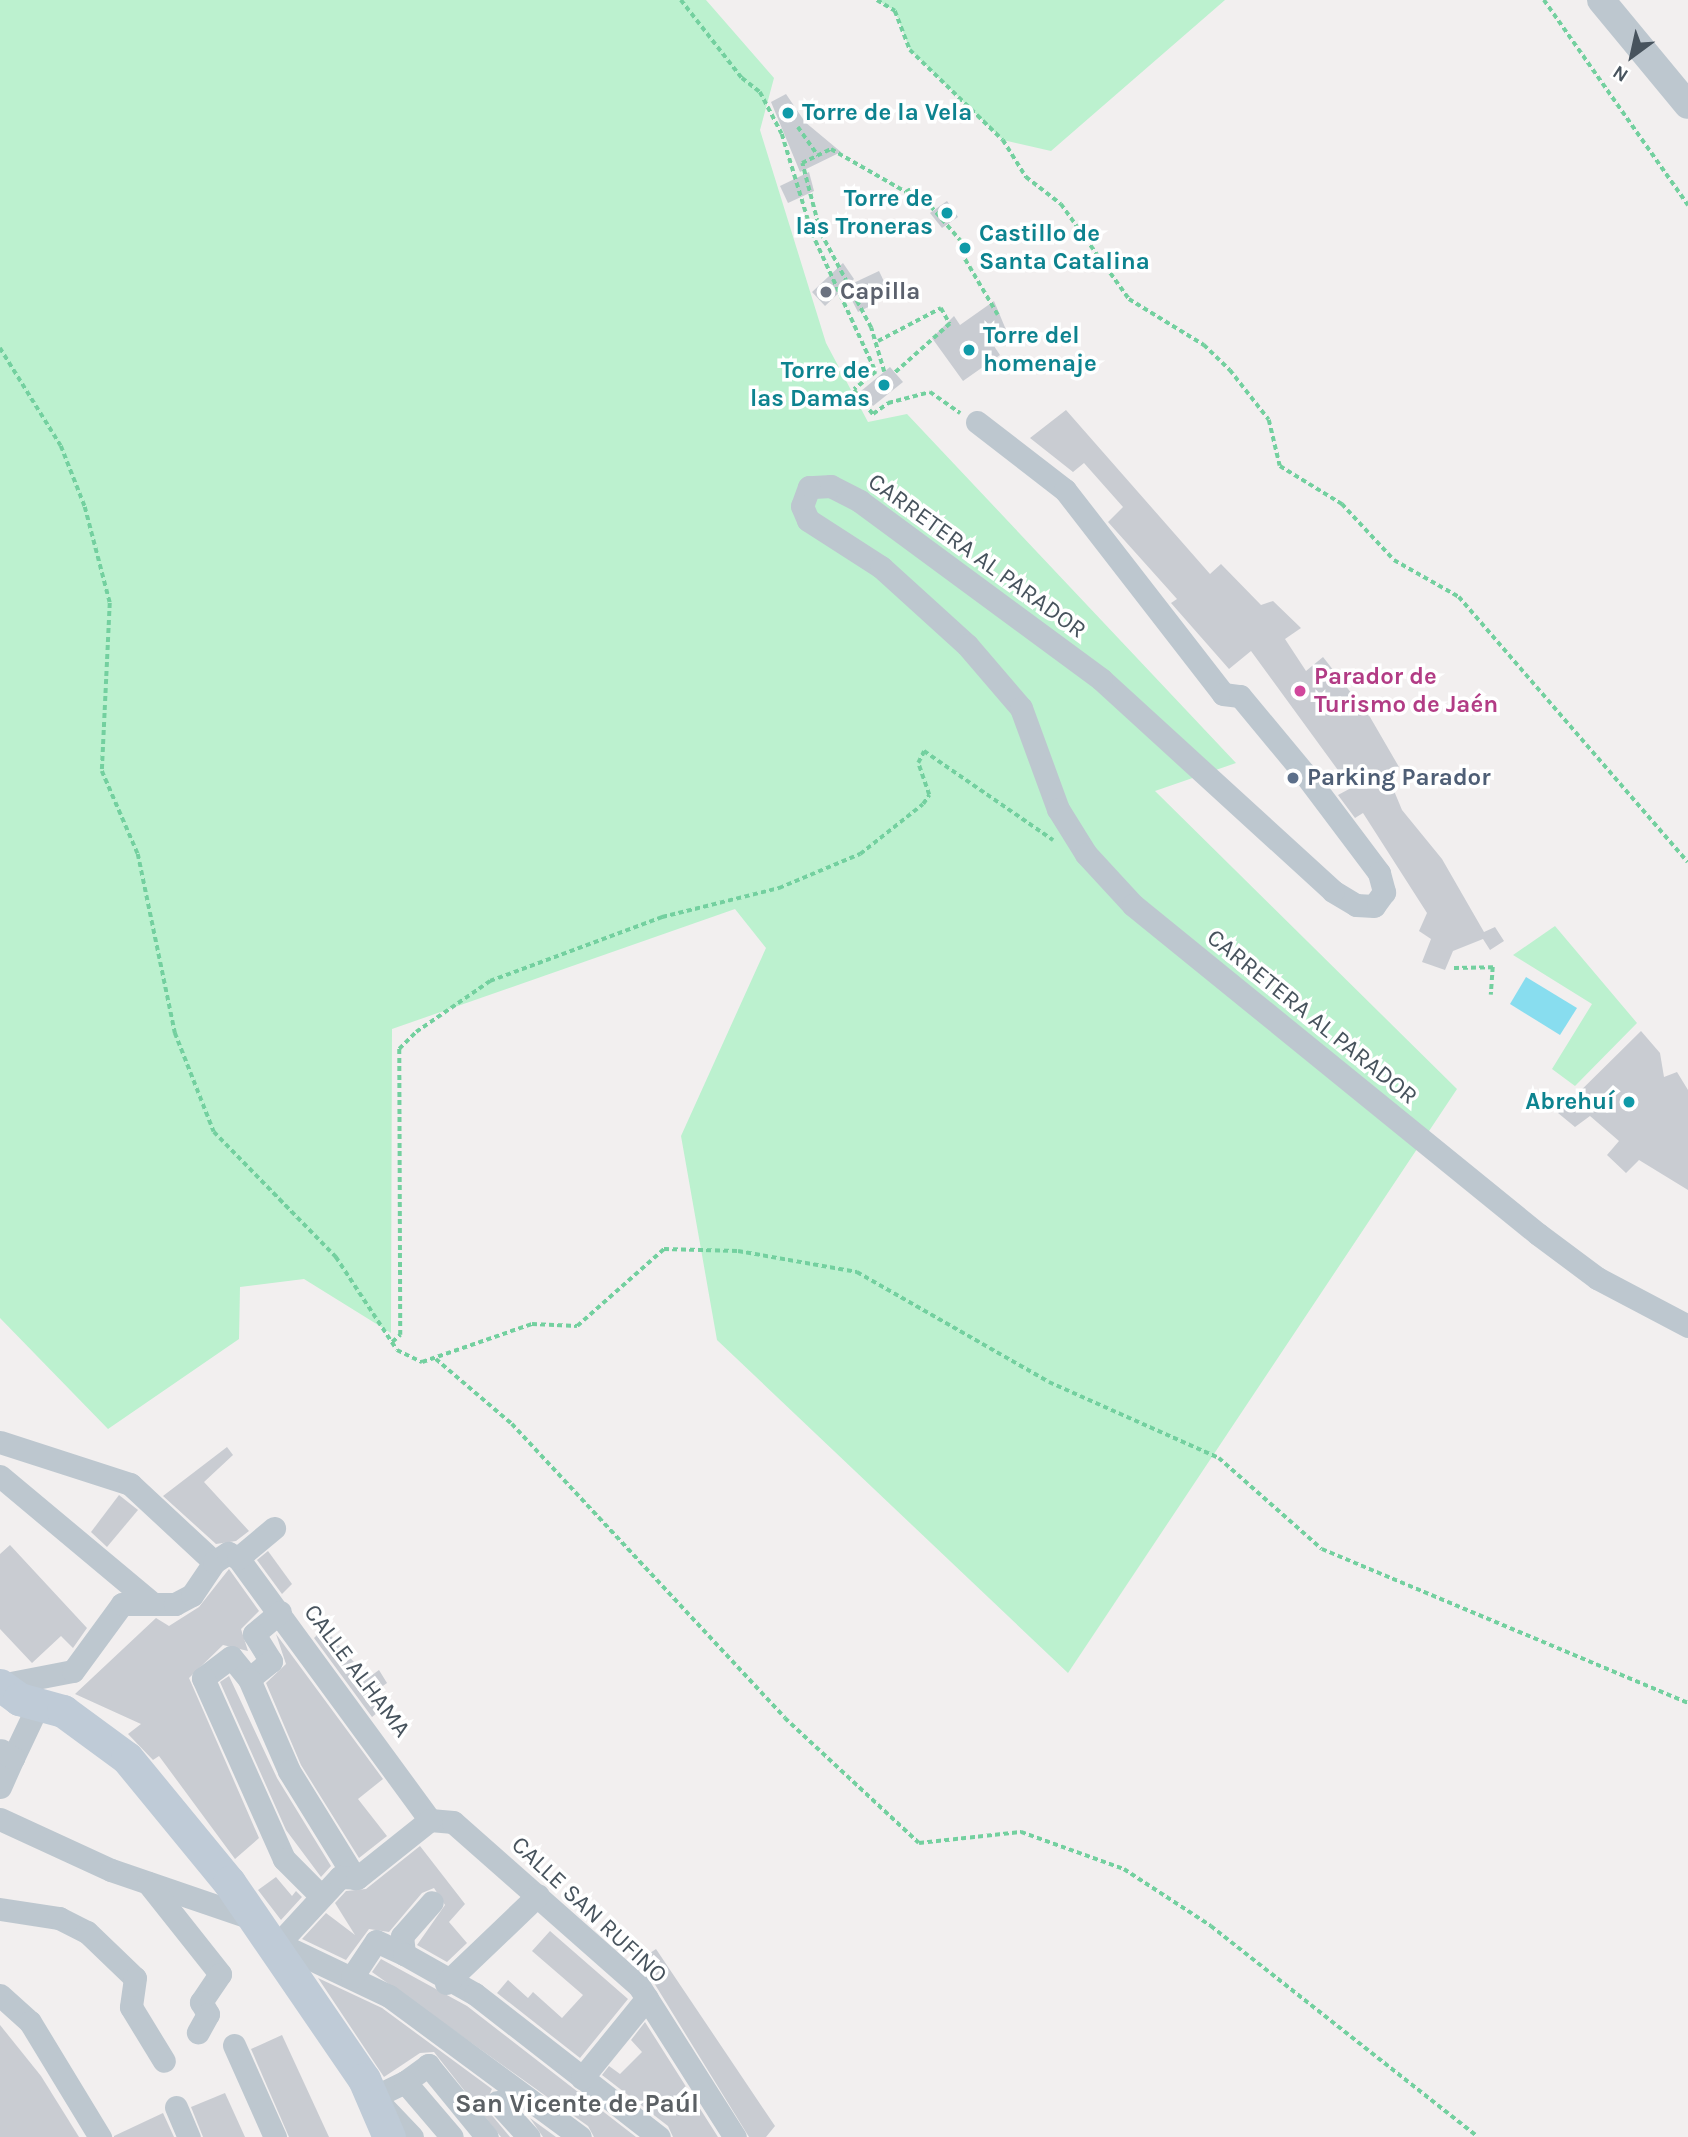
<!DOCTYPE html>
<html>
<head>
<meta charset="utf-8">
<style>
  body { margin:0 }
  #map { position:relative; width:1688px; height:2137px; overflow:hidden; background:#f2efef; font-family:Karla,sans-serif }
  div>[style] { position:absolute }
  .green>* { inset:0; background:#bcf1cf }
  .water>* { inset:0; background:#88ddef }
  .building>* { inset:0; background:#c9ccd2 }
  .path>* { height:3.5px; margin-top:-1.75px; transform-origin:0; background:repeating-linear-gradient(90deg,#73d09f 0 5px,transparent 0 8.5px) }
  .minor>* { height:23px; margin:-11.5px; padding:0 11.5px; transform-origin:11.5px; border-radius:11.5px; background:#bdc7cf }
  .tertiary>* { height:28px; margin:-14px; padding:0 14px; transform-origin:14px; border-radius:14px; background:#bdc7cf }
  .secondary>* { height:33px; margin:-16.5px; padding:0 16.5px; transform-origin:16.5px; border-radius:16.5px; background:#bfcbd7 }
  .dots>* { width:19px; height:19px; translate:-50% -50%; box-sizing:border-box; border:4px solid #fff; border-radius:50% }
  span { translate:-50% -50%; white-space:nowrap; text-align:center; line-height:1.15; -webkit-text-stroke:7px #fff; paint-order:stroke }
  .culture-label { font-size:24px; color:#0d838f; font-weight:700 }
  .left { translate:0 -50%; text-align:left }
  .right { translate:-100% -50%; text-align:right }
  .worship-label { font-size:24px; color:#5b616d; font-weight:700 }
  .street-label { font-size:24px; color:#47535d }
  .hotel-label { font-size:24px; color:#b23c85; font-weight:700 }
  .service-label { font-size:24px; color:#4e5e75; font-weight:700 }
  .neighbourhood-label { font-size:26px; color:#5b6064; font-weight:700 }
  .north { position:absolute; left:1597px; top:21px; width:70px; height:70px; -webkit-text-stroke:5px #fff; paint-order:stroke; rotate:213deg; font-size:19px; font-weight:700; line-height:28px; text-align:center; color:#47535d }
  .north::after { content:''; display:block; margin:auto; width:24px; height:32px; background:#47535d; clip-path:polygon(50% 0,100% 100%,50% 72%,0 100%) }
</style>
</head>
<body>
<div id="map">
  <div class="green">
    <div style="clip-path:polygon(0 0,706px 0,774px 78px,760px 130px,826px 343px,868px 422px,907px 414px,1236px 763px,1155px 791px,1457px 1089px,1068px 1673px,717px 1340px,681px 1136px,766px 948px,735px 909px,392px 1029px,391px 1333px,304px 1279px,240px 1287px,239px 1339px,108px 1429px,0 1318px)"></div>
    <div style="clip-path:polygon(877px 0,1225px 0,1051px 151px,1003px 140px,910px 50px,895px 11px)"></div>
    <div style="clip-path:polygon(1555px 926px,1637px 1023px,1575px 1086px,1552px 1069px,1592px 1004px,1513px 955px)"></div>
  </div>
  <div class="water">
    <div style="clip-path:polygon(1526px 977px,1577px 1008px,1560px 1035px,1510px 1004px)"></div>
  </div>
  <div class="building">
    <div style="clip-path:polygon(786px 94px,805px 122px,841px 152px,800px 172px,771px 102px)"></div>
    <div style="clip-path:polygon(809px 172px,814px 191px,788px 203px,780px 186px)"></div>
    <div style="clip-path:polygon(947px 201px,958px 217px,942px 228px,930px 213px)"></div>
    <div style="clip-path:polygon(843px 263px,854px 279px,847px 286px,879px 271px,891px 296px,858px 312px,845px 287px,825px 306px,812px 292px)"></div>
    <div style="clip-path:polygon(994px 301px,1009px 337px,992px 343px,1000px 355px,963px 381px,932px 338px,954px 316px,960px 325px)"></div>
    <div style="clip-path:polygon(890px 367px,903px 382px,873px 406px,861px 391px)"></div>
    <div style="clip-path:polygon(1066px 410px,1210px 574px,1221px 564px,1261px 605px,1273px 601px,1301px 628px,1285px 639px,1306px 671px,1323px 657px,1370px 717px,1399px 767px,1387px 774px,1402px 810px,1442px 859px,1484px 932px,1495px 927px,1504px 941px,1490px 950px,1483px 939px,1453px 951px,1445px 970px,1422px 962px,1431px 939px,1419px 931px,1427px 913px,1363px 813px,1355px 818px,1338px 795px,1351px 788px,1251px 651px,1229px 669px,1171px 603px,1177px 599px,1108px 522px,1123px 507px,1084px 463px,1073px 472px,1030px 438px)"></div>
    <div style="clip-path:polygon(1641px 1031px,1660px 1053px,1664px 1077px,1677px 1072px,1688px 1090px,1688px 1190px,1639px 1160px,1626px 1173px,1607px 1155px,1619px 1141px,1590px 1116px,1575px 1127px,1558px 1113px)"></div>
    <div style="clip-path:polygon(227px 1447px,233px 1455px,204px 1482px,249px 1531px,236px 1541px,216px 1544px,163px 1496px)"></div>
    <div style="clip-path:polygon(119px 1495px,138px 1510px,107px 1547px,91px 1532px)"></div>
    <div style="clip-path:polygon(10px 1545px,87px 1628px,73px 1648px,61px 1636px,32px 1663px,0 1629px,0 1554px)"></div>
    <div style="clip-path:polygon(268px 1551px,292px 1584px,282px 1594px,257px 1560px)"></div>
    <div style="clip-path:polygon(229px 1569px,259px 1611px,241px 1629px,248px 1651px,223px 1645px,189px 1678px,259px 1838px,235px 1859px,159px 1756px,153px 1760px,128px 1734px,141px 1724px,75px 1694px,156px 1618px,169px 1626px,199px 1607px)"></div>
    <div style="clip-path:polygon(324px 1628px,368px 1678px,379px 1670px,387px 1683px,373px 1693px,384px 1707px,372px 1717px,314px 1638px)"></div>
    <div style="clip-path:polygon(276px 1634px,383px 1779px,358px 1799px,387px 1836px,359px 1858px,301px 1765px,266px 1683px,286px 1664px)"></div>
    <div style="clip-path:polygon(229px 1676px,277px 1778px,331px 1866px,321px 1877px,286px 1830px,220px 1682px)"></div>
    <div style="clip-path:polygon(420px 1846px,465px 1904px,449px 1922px,467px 1943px,447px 1962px,417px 1945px,445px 1905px,434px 1888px,422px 1893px,389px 1932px,369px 1929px,346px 1960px,302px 1939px,326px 1913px,355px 1935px,335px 1903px,346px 1891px,366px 1889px)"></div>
    <div style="clip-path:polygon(276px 1877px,292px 1896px,296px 1891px,302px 1897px,281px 1920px,258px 1890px)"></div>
    <div style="clip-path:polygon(550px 1931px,628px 1999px,580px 2058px,497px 1993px,508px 1980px,528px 1998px,533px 1992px,562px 2018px,583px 1995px,532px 1951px)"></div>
    <div style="clip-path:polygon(656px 1949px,775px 2126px,766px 2137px,749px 2137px,651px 1978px,635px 1963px)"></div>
    <div style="clip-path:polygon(381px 1959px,467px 2006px,636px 2137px,594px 2137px,588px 2126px,372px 1972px)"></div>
    <div style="clip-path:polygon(318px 1978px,382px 2008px,492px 2089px,484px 2106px,510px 2137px,501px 2137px,434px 2052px,420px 2053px,384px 2077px)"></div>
    <div style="clip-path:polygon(645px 2022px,718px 2137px,673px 2137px,668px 2126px,602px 2075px,609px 2066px,620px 2074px,642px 2052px,631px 2040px)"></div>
    <div style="clip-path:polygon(0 2025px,41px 2076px,79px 2137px,0 2137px)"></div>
    <div style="clip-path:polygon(282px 2035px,329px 2137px,289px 2137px,251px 2049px)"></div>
    <div style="clip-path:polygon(225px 2093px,245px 2137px,203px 2137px,191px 2107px)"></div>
    <div style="clip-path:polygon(163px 2113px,174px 2137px,114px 2137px,114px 2136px)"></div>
    <div style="clip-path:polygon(530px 2118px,556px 2137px,543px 2137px)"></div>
  </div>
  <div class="path">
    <div style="left:681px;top:0;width:99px;rotate:52deg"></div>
    <div style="left:742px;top:78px;width:23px;rotate:38deg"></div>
    <div style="left:760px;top:92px;width:47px;rotate:62.4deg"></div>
    <div style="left:782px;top:134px;width:103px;rotate:73.1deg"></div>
    <div style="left:812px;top:233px;width:153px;rotate:65.3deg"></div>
    <div style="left:876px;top:372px;width:28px;rotate:141deg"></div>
    <div style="left:854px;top:390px;width:31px;rotate:52deg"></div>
    <div style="left:873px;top:414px;width:19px;rotate:-36deg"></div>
    <div style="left:888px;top:403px;width:43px;rotate:-14.7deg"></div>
    <div style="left:930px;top:392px;width:37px;rotate:35deg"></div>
    <div style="left:877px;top:0;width:21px;rotate:31deg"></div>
    <div style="left:895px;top:11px;width:42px;rotate:69deg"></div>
    <div style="left:910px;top:50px;width:129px;rotate:44.1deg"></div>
    <div style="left:1003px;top:140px;width:44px;rotate:58.1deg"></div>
    <div style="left:1026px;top:177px;width:44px;rotate:37.6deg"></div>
    <div style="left:1061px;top:204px;width:117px;rotate:54.4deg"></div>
    <div style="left:1129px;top:299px;width:88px;rotate:31.5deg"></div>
    <div style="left:1204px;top:345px;width:36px;rotate:44deg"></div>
    <div style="left:1230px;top:370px;width:63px;rotate:52deg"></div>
    <div style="left:1269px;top:420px;width:47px;rotate:76.6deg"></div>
    <div style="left:1280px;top:466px;width:73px;rotate:31.5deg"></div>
    <div style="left:1342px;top:504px;width:76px;rotate:47.1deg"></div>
    <div style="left:1394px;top:560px;width:75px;rotate:29.6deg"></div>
    <div style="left:1459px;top:597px;width:350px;rotate:49.2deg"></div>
    <div style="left:1544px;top:0;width:251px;rotate:54.9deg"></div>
    <div style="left:798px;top:127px;width:35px;rotate:55deg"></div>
    <div style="left:878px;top:341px;width:71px;rotate:-27.6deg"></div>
    <div style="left:941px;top:308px;width:18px;rotate:61deg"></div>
    <div style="left:950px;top:324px;width:74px;rotate:138.3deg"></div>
    <div style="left:0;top:348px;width:115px;rotate:58.1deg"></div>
    <div style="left:61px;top:446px;width:66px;rotate:68.5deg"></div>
    <div style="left:85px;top:507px;width:99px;rotate:75.4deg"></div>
    <div style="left:110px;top:603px;width:168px;rotate:92.7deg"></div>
    <div style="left:102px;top:771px;width:90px;rotate:66.6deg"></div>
    <div style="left:138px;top:854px;width:183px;rotate:78.3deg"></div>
    <div style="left:175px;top:1033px;width:106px;rotate:68.5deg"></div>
    <div style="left:214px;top:1132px;width:175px;rotate:45.7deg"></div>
    <div style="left:336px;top:1257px;width:111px;rotate:56.7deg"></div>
    <div style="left:397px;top:1350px;width:28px;rotate:26deg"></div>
    <div style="left:422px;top:1362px;width:116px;rotate:-19.1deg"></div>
    <div style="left:532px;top:1324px;width:45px;rotate:2.5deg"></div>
    <div style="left:577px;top:1326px;width:116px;rotate:-41.5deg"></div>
    <div style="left:664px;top:1249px;width:74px;rotate:1.5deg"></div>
    <div style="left:738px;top:1251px;width:121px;rotate:10deg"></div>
    <div style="left:857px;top:1272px;width:221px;rotate:29.8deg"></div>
    <div style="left:1049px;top:1382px;width:186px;rotate:24.1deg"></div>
    <div style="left:1219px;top:1458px;width:137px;rotate:41.5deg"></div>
    <div style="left:1322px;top:1549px;width:397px;rotate:22.8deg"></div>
    <div style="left:884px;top:372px;width:46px;rotate:-106.5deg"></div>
    <div style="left:871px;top:328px;width:109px;rotate:-118deg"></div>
    <div style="left:820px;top:232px;width:71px;rotate:-104.6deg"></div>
    <div style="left:802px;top:163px;width:32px;rotate:-26deg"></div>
    <div style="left:831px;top:149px;width:86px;rotate:29.8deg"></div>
    <div style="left:906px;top:192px;width:9px;rotate:-32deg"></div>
    <div style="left:914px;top:187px;width:81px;rotate:49deg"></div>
    <div style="left:967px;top:248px;width:7px;rotate:146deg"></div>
    <div style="left:961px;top:252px;width:73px;rotate:59.6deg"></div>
    <div style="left:1454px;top:968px;width:39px;rotate:-1deg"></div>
    <div style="left:1493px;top:967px;width:28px;rotate:94deg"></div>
    <div style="left:392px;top:1342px;width:11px;rotate:-41deg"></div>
    <div style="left:400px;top:1335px;width:286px;rotate:-90.2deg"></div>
    <div style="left:399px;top:1049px;width:24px;rotate:-45deg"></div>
    <div style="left:416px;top:1032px;width:90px;rotate:-34.6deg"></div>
    <div style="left:490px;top:981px;width:184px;rotate:-20.4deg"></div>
    <div style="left:662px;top:917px;width:121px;rotate:-13.9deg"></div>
    <div style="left:779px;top:888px;width:88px;rotate:-22.8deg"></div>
    <div style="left:860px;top:854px;width:80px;rotate:-38.4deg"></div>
    <div style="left:923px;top:804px;width:11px;rotate:-56deg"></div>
    <div style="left:929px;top:795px;width:34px;rotate:-109deg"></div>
    <div style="left:918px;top:763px;width:13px;rotate:-63deg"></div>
    <div style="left:924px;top:751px;width:157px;rotate:34.6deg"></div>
    <div style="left:436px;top:1359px;width:100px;rotate:40.5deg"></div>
    <div style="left:512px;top:1424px;width:401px;rotate:47.1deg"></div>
    <div style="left:785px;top:1718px;width:183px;rotate:43deg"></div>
    <div style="left:919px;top:1843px;width:103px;rotate:-6.2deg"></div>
    <div style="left:1021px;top:1832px;width:109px;rotate:19.8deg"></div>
    <div style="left:1124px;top:1869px;width:104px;rotate:33.2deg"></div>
    <div style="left:1211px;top:1926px;width:340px;rotate:38.3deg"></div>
  </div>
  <div class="minor">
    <div style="left:977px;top:422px;width:111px;rotate:37.7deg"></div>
    <div style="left:1065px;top:490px;width:258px;rotate:52.2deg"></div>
    <div style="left:1223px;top:694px;width:17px;rotate:7deg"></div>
    <div style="left:1240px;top:696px;width:100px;rotate:50.3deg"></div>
    <div style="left:1304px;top:773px;width:125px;rotate:53.1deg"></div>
    <div style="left:1379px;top:873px;width:20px;rotate:75deg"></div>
    <div style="left:1384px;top:892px;width:17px;rotate:126deg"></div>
    <div style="left:1374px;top:906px;width:18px;rotate:-177deg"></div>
    <div style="left:1356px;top:905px;width:27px;rotate:-149deg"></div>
    <div style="left:1333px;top:891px;width:314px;rotate:-137.6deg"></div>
    <div style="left:1101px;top:679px;width:300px;rotate:-143.6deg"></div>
    <div style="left:860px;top:501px;width:33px;rotate:-153deg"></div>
    <div style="left:831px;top:486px;width:22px;rotate:177deg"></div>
    <div style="left:809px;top:487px;width:20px;rotate:110deg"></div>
    <div style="left:802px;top:506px;width:15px;rotate:67deg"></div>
    <div style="left:808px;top:520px;width:87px;rotate:32.8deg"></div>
    <div style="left:881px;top:567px;width:116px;rotate:42.2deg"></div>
    <div style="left:967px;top:645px;width:83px;rotate:49.4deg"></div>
    <div style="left:1021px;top:708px;width:108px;rotate:69.9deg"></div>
    <div style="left:1058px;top:809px;width:53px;rotate:58.1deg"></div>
    <div style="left:1086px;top:854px;width:69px;rotate:47.3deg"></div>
    <div style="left:1133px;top:905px;width:522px;rotate:39.09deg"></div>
    <div style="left:1538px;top:1234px;width:74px;rotate:36.7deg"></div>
    <div style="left:1597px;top:1278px;width:103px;rotate:27.8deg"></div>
    <div style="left:0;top:1442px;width:137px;rotate:17.9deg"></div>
    <div style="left:130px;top:1484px;width:115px;rotate:42.9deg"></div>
    <div style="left:0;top:1476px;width:199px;rotate:39.9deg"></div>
    <div style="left:238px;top:1558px;width:325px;rotate:53.8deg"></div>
    <div style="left:280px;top:1612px;width:34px;rotate:140deg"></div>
    <div style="left:254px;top:1634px;width:32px;rotate:58deg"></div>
    <div style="left:271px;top:1661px;width:28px;rotate:141deg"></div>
    <div style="left:249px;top:1679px;width:28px;rotate:-129deg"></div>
    <div style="left:231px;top:1657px;width:35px;rotate:143deg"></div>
    <div style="left:203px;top:1678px;width:198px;rotate:65.9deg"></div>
    <div style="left:284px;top:1859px;width:51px;rotate:45deg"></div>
    <div style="left:249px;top:1679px;width:100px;rotate:66.5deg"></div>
    <div style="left:289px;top:1771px;width:126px;rotate:58.3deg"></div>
    <div style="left:0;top:1685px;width:74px;rotate:-10.9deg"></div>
    <div style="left:73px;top:1671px;width:83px;rotate:-53.8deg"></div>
    <div style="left:122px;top:1604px;width:53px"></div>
    <div style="left:175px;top:1604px;width:19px;rotate:-28deg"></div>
    <div style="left:192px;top:1595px;width:40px;rotate:-56deg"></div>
    <div style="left:214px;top:1562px;width:17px;rotate:-33deg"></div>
    <div style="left:228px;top:1553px;width:11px;rotate:27deg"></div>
    <div style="left:238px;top:1558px;width:47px;rotate:-39.8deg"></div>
    <div style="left:13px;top:1758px;width:61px;rotate:-64.7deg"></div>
    <div style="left:0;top:1787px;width:32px;rotate:-66deg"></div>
    <div style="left:13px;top:1758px;width:14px;rotate:-146deg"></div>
    <div style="left:0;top:1819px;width:122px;rotate:24.7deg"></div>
    <div style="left:111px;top:1870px;width:148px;rotate:18.9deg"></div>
    <div style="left:430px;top:1820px;width:23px;rotate:5deg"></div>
    <div style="left:453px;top:1822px;width:248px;rotate:41.4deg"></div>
    <div style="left:639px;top:1986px;width:179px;rotate:57.6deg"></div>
    <div style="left:148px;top:1883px;width:116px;rotate:51.6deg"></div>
    <div style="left:220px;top:1974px;width:34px;rotate:124deg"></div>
    <div style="left:201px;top:2002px;width:14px;rotate:60deg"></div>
    <div style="left:208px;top:2014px;width:21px;rotate:119deg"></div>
    <div style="left:0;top:1909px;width:60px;rotate:8.7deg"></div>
    <div style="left:59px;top:1918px;width:31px;rotate:27deg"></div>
    <div style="left:87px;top:1932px;width:66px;rotate:43.8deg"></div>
    <div style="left:135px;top:1978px;width:29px;rotate:98deg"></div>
    <div style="left:131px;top:2007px;width:63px;rotate:58.6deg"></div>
    <div style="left:269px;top:1939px;width:133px;rotate:25.4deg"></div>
    <div style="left:389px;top:1996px;width:237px;rotate:36.4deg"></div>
    <div style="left:279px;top:1943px;width:90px;rotate:-47.3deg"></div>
    <div style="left:340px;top:1877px;width:17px;rotate:3deg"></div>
    <div style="left:357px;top:1878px;width:93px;rotate:-38.5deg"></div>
    <div style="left:404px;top:1954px;width:18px;rotate:-96deg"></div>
    <div style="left:402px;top:1936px;width:45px;rotate:-48.6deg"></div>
    <div style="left:352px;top:1977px;width:43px;rotate:-56.3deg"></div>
    <div style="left:376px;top:1941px;width:31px;rotate:25deg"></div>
    <div style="left:404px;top:1954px;width:81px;rotate:29.4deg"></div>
    <div style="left:475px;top:1994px;width:233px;rotate:37.9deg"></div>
    <div style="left:446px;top:1983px;width:127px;rotate:-43.7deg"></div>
    <div style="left:0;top:1995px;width:40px;rotate:42deg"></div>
    <div style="left:30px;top:2022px;width:135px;rotate:58.7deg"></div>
    <div style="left:234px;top:2045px;width:101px;rotate:66deg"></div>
    <div style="left:582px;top:2078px;width:103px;rotate:-50.9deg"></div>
    <div style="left:405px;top:2082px;width:29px;rotate:-36deg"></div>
    <div style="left:428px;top:2065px;width:93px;rotate:50.7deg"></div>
    <div style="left:497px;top:2102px;width:47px;rotate:47.6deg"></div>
    <div style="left:176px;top:2107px;width:33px;rotate:67deg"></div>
    <div style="left:412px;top:2137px;width:55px;rotate:-133.5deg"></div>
    <div style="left:374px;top:2097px;width:34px;rotate:-26deg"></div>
    <div style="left:405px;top:2082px;width:72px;rotate:49.5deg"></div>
  </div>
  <div class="tertiary">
    <div style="left:1601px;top:0;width:136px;rotate:50.4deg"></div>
  </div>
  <div class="secondary">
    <div style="left:0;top:1685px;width:24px;rotate:36deg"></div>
    <div style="left:19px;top:1699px;width:46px;rotate:15.3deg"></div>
    <div style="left:63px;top:1711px;width:79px;rotate:36.3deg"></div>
    <div style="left:127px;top:1758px;width:161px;rotate:50.6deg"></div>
    <div style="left:229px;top:1882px;width:239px;rotate:55.6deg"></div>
    <div style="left:364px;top:2079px;width:63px;rotate:66.7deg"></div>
  </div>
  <div class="dots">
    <div style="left:788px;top:113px;background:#0f9aa8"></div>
    <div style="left:947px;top:213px;background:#0f9aa8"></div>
    <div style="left:965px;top:248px;background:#0f9aa8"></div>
    <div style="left:826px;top:292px;background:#6b7280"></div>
    <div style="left:969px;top:350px;background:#0f9aa8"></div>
    <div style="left:884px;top:385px;background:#0f9aa8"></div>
    <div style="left:1300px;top:691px;background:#d1479c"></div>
    <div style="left:1293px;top:778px;background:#5c6f8a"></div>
    <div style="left:1629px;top:1102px;background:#0f9aa8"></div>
  </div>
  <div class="culture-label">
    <span class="left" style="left:802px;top:113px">Torre de la Vela</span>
    <span class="right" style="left:933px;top:213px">Torre de<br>las Troneras</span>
    <span class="left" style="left:979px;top:248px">Castillo de<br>Santa Catalina</span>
    <span class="left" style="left:983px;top:350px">Torre del<br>homenaje</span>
    <span class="right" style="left:870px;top:385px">Torre de<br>las Damas</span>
    <span class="right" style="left:1615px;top:1102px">Abrehuí</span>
  </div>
  <div class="worship-label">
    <span class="left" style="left:840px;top:292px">Capilla</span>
  </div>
  <div class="street-label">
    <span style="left:977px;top:556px;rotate:36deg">CARRETERA AL PARADOR</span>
    <span style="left:1312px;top:1017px;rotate:39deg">CARRETERA AL PARADOR</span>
    <span style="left:357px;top:1671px;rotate:53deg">CALLE ALHAMA</span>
    <span style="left:589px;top:1910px;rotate:43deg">CALLE SAN RUFINO</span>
  </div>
  <div class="hotel-label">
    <span class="left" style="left:1314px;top:691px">Parador de<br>Turismo de Jaén</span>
  </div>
  <div class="service-label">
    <span class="left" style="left:1307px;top:778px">Parking Parador</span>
  </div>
  <div class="neighbourhood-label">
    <span style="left:577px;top:2104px">San Vicente de Paúl</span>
  </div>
  <div class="north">N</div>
</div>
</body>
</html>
